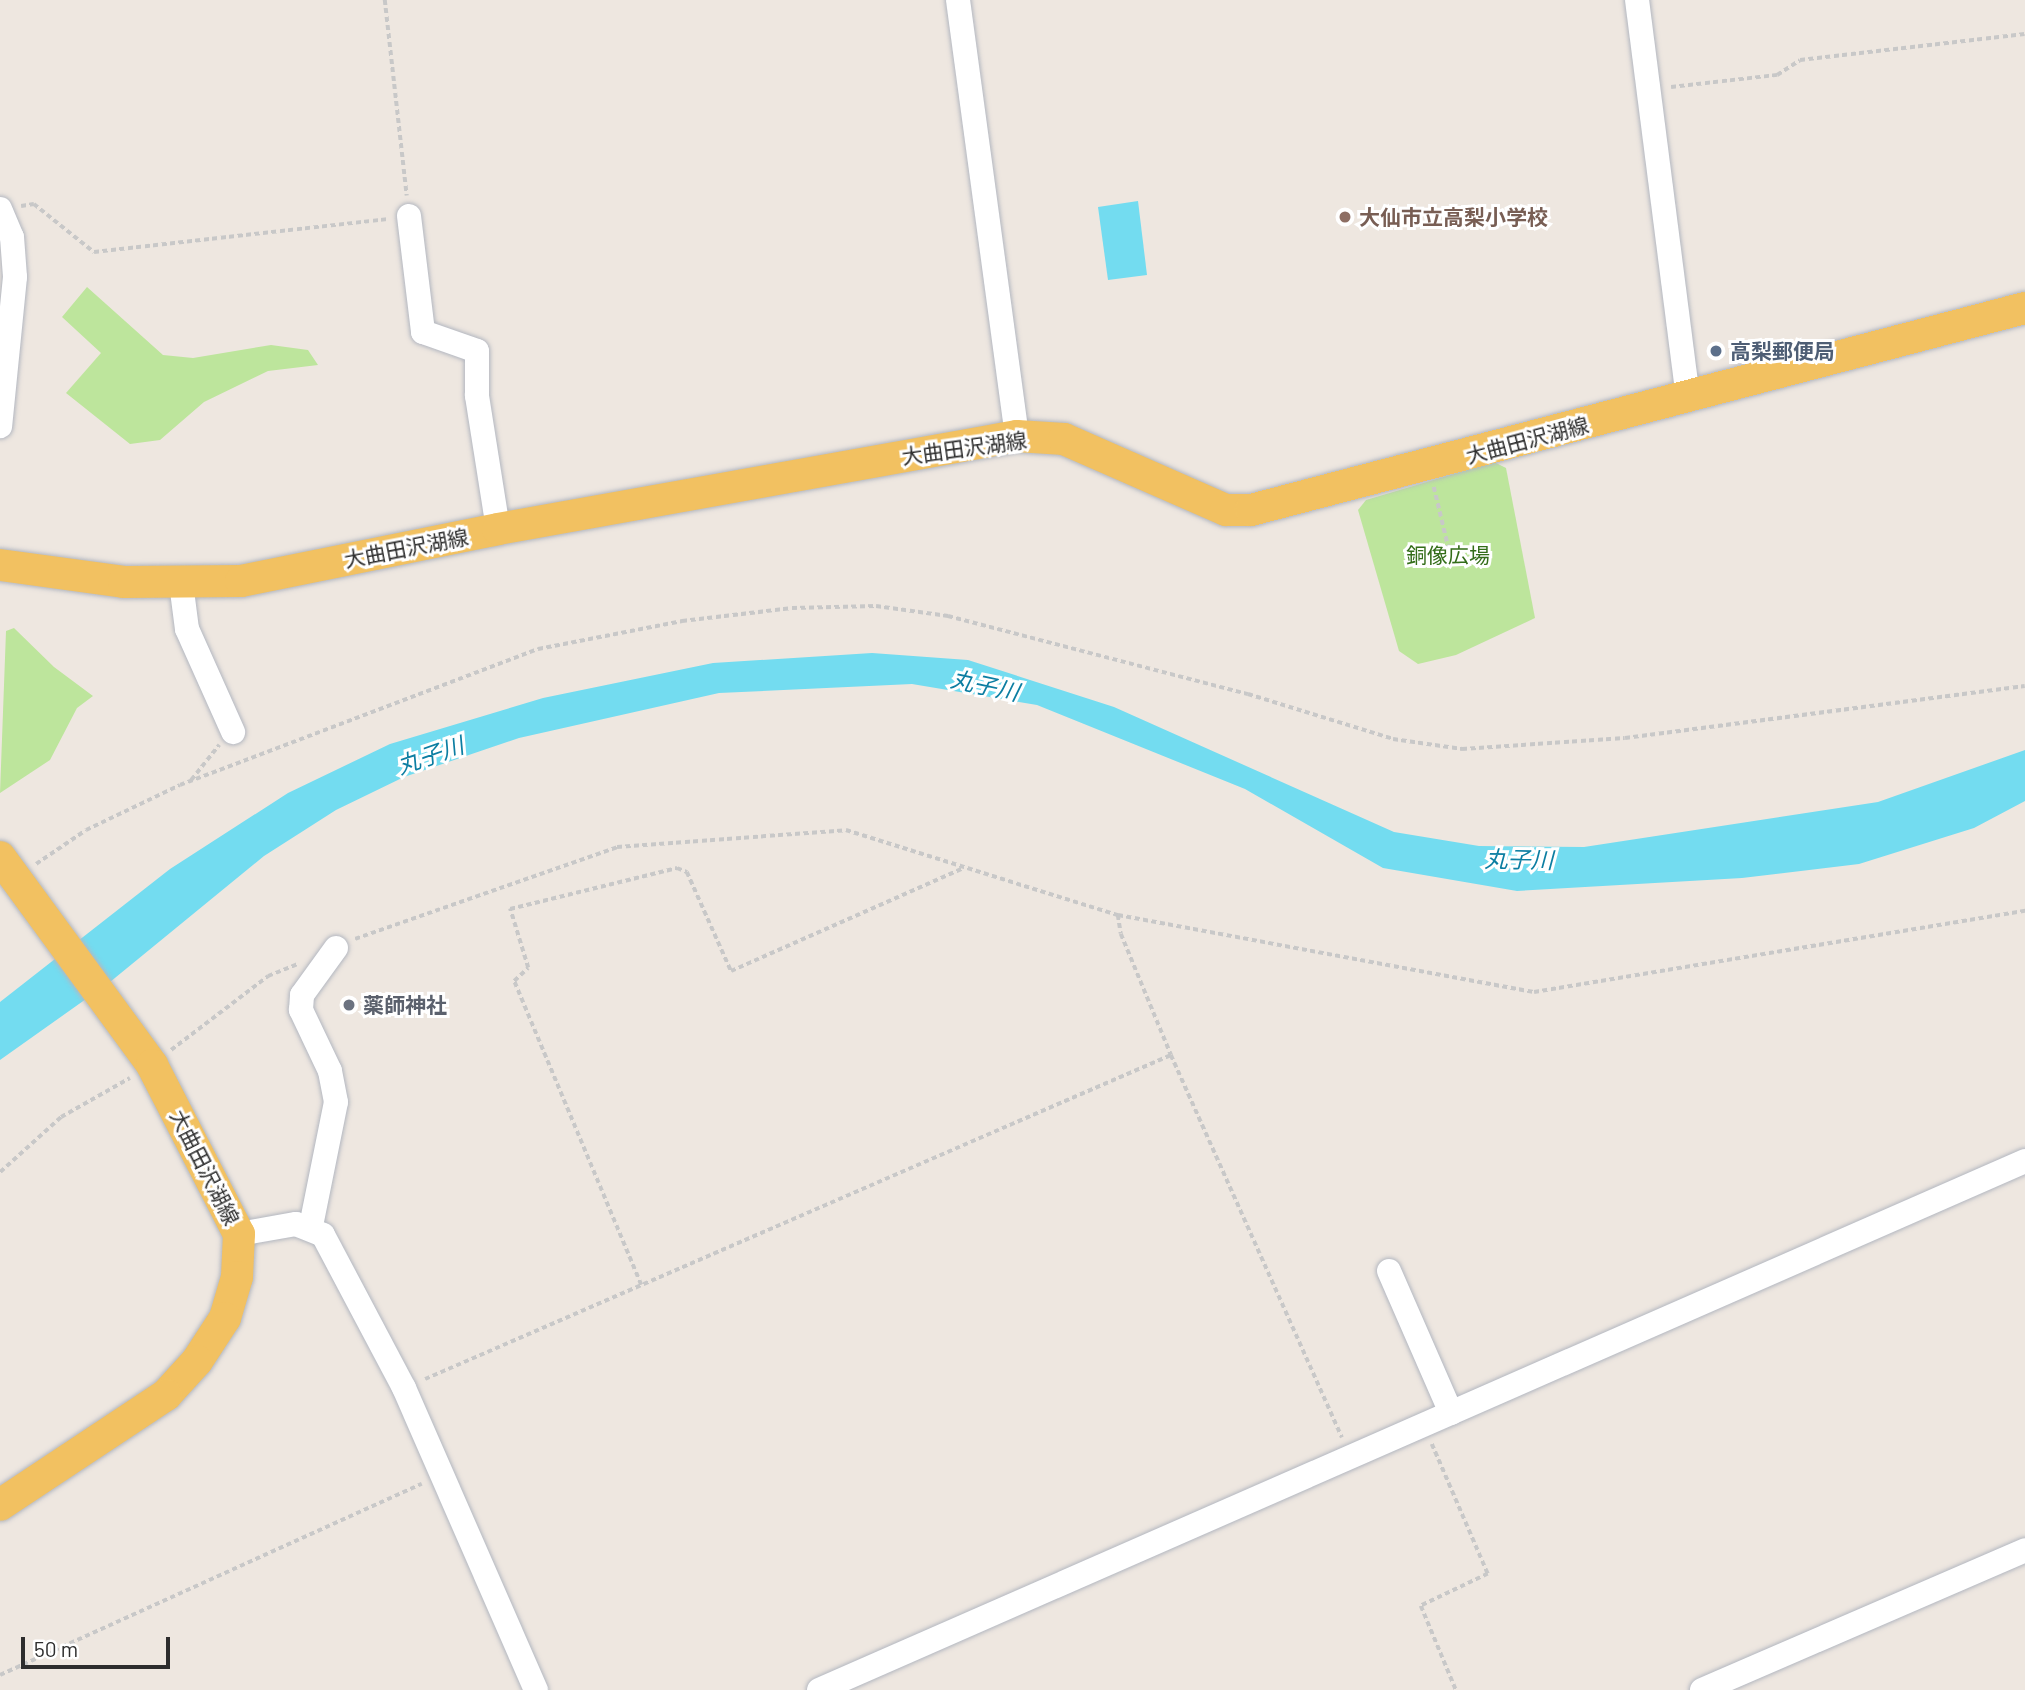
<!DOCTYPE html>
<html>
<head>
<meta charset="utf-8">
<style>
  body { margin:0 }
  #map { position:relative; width:2025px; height:1690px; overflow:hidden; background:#eee7e0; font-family:Barlow,"Noto Sans JP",sans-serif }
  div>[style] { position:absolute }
  .green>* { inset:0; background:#bde59c }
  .water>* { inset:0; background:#73dcf0 }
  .path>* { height:3.5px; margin-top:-1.75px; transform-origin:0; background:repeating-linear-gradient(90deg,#c8c8c8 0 5px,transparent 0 8.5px) }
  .roads { filter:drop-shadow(0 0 2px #b3b7c0) drop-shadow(0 0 2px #b3b7c0) }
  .minor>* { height:24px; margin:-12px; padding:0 12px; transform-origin:12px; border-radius:12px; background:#fff }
  .major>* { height:32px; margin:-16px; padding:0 16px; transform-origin:16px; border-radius:16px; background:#f2c161 }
  .dots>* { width:19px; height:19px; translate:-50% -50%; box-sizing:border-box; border:4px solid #fff; border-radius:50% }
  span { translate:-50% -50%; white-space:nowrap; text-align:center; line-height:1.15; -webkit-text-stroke:6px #fff; paint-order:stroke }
  .education-label { font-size:21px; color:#785e54; font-weight:700 }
  .left { translate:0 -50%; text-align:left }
  .service-label { font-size:21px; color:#4e5e75; font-weight:700 }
  .street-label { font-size:21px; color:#2d2d2d }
  .park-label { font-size:21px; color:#346d1a }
  .worship-label { font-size:21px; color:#5b616d; font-weight:700 }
  .water-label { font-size:23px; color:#0c7ea2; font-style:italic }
  .scale { position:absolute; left:21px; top:1637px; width:149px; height:32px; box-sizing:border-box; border:4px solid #2d2d2d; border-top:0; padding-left:9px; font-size:21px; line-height:24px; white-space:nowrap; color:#2d2d2d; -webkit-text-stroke:5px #fff; paint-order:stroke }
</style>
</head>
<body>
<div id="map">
  <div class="green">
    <div style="clip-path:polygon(87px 287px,163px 355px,193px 358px,271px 345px,308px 350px,318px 365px,268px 371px,204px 402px,160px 440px,130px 444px,66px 393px,101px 353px,62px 317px)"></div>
    <div style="clip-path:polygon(1494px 462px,1506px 468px,1535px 618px,1456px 655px,1418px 664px,1399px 651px,1358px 510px,1366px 500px)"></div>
    <div style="clip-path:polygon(14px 628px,54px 667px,93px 696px,77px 708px,50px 760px,0 793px,6px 631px)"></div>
  </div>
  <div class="water">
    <div style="clip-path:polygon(1138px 201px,1147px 275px,1108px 280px,1098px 207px)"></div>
    <div style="clip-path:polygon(872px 653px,968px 660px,1114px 707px,1394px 832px,1479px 846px,1584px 847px,1878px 802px,2025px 750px,2025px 801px,1974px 828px,1859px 864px,1742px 878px,1517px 891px,1383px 868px,1245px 789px,1037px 705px,912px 684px,719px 693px,519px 738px,404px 777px,336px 810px,264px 856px,110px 982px,0 1060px,0 1002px,170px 869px,288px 793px,390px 744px,543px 698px,713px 663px)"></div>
  </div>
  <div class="path">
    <div style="left:385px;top:0;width:197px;rotate:83.6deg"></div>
    <div style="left:1671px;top:87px;width:107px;rotate:-6.5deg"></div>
    <div style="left:1777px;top:75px;width:27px;rotate:-33deg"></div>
    <div style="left:1800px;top:60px;width:226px;rotate:-6.6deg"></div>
    <div style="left:21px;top:206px;width:13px;rotate:-9deg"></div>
    <div style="left:34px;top:204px;width:77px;rotate:38.7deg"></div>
    <div style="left:94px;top:252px;width:295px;rotate:-6.4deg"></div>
    <div style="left:1434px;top:487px;width:82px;rotate:76.6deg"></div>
    <div style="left:191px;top:780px;width:45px;rotate:-51.3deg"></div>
    <div style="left:36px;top:864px;width:60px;rotate:-34.2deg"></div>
    <div style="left:86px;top:830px;width:104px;rotate:-25.6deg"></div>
    <div style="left:180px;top:785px;width:383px;rotate:-20.8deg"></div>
    <div style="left:538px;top:649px;width:147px;rotate:-11deg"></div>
    <div style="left:682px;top:621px;width:111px;rotate:-6.7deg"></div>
    <div style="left:792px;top:608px;width:84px;rotate:-1.4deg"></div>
    <div style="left:876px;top:606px;width:73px;rotate:7.9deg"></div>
    <div style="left:948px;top:616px;width:310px;rotate:14.6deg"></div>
    <div style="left:1248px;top:694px;width:152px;rotate:17.2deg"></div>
    <div style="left:1393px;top:739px;width:70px;rotate:8.2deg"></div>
    <div style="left:1462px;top:749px;width:163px;rotate:-3.9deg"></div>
    <div style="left:1625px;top:738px;width:403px;rotate:-7.4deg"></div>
    <div style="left:1118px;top:915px;width:19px;rotate:81deg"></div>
    <div style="left:1121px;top:934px;width:131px;rotate:67.5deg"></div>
    <div style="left:1171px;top:1055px;width:419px;rotate:65.9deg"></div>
    <div style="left:355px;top:939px;width:278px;rotate:-19.3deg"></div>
    <div style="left:617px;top:847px;width:230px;rotate:-4.2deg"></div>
    <div style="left:846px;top:830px;width:285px;rotate:17.4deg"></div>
    <div style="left:1118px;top:915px;width:423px;rotate:10.5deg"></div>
    <div style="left:1534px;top:992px;width:498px;rotate:-9.4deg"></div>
    <div style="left:171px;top:1050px;width:122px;rotate:-37.3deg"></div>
    <div style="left:268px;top:976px;width:31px;rotate:-22deg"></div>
    <div style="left:0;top:1172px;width:82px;rotate:-42deg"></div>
    <div style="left:61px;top:1117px;width:79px;rotate:-29.5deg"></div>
    <div style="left:641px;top:1285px;width:329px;rotate:-112.7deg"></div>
    <div style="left:514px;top:981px;width:19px;rotate:-43deg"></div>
    <div style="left:528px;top:968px;width:62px;rotate:-107deg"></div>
    <div style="left:510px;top:909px;width:172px;rotate:-13.8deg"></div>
    <div style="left:677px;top:868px;width:11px;rotate:22deg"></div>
    <div style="left:687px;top:872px;width:108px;rotate:66deg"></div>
    <div style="left:731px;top:971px;width:254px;rotate:-23.9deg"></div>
    <div style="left:425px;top:1379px;width:813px;rotate:-23.48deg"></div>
    <div style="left:1432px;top:1444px;width:142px;rotate:66.7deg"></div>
    <div style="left:1488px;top:1574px;width:74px;rotate:154.5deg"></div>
    <div style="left:1421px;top:1606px;width:91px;rotate:67.4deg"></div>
    <div style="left:0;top:1675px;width:463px;rotate:-24.4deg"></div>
  </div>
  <div class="roads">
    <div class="minor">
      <div style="left:958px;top:0;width:440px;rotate:82.3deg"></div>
      <div style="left:1637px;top:0;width:400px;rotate:82.7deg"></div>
      <div style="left:0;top:209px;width:30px;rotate:67deg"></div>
      <div style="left:12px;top:237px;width:40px;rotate:85.7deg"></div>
      <div style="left:15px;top:277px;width:150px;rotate:95.7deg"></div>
      <div style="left:409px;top:216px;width:117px;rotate:83.1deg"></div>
      <div style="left:423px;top:332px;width:57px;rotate:19.4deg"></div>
      <div style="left:477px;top:351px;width:45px;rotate:90deg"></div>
      <div style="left:477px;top:396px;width:135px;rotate:81deg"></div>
      <div style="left:181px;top:583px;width:46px;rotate:82.6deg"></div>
      <div style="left:187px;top:629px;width:113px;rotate:65.9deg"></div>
      <div style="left:311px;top:1226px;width:126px;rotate:-78.6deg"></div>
      <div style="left:336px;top:1102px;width:32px;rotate:-101deg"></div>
      <div style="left:330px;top:1071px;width:68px;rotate:-115.4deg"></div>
      <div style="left:301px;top:1010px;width:15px;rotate:-86deg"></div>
      <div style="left:302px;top:995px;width:58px;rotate:-54.1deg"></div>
      <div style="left:239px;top:1234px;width:58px;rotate:-10deg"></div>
      <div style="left:296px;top:1224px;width:29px;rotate:22deg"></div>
      <div style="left:323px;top:1235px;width:173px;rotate:62.1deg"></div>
      <div style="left:404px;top:1388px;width:330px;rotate:66.4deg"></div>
      <div style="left:1389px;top:1271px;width:155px;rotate:66.4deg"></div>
      <div style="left:819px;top:1690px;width:1317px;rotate:-23.68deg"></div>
      <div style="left:1702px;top:1690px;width:352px;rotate:-23.4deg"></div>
    </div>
    <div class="major">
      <div style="left:0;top:565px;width:125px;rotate:7.8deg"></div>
      <div style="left:124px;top:582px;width:117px;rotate:-0.5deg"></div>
      <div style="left:241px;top:581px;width:262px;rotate:-11.4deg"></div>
      <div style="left:498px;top:529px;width:527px;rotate:-10.16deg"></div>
      <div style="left:1017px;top:436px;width:47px;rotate:3.7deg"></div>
      <div style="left:1064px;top:439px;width:177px;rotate:23.7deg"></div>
      <div style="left:1226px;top:510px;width:25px"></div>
      <div style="left:1251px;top:510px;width:800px;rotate:-14.63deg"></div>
      <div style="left:0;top:857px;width:258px;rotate:53.8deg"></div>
      <div style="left:152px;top:1065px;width:190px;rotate:62.8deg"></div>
      <div style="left:239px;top:1234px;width:43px;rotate:92.7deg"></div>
      <div style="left:237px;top:1277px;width:43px;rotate:106.3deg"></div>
      <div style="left:225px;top:1318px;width:51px;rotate:123.1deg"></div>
      <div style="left:197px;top:1361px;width:46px;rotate:132.4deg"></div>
      <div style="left:166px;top:1395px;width:199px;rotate:146.5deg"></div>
    </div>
  </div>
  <div class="dots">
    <div style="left:1345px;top:217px;background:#8d6e63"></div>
    <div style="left:1716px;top:351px;background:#5c6f8a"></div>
    <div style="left:349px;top:1005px;background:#6b7280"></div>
  </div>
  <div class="education-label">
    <span class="left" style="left:1359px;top:217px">大仙市立高梨小学校</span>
  </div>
  <div class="service-label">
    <span class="left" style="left:1730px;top:351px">高梨郵便局</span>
  </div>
  <div class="street-label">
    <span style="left:1527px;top:440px;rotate:-15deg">大曲田沢湖線</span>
    <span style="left:964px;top:448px;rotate:-8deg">大曲田沢湖線</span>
    <span style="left:406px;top:548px;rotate:-11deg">大曲田沢湖線</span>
    <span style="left:205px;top:1167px;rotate:63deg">大曲田沢湖線</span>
  </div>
  <div class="park-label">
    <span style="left:1448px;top:555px">銅像広場</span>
  </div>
  <div class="worship-label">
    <span class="left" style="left:363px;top:1005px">薬師神社</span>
  </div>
  <div class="water-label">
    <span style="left:985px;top:685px;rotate:12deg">丸子川</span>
    <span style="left:430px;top:755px;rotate:-19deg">丸子川</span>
    <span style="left:1519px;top:859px;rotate:1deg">丸子川</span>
  </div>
  <div class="scale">50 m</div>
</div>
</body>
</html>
